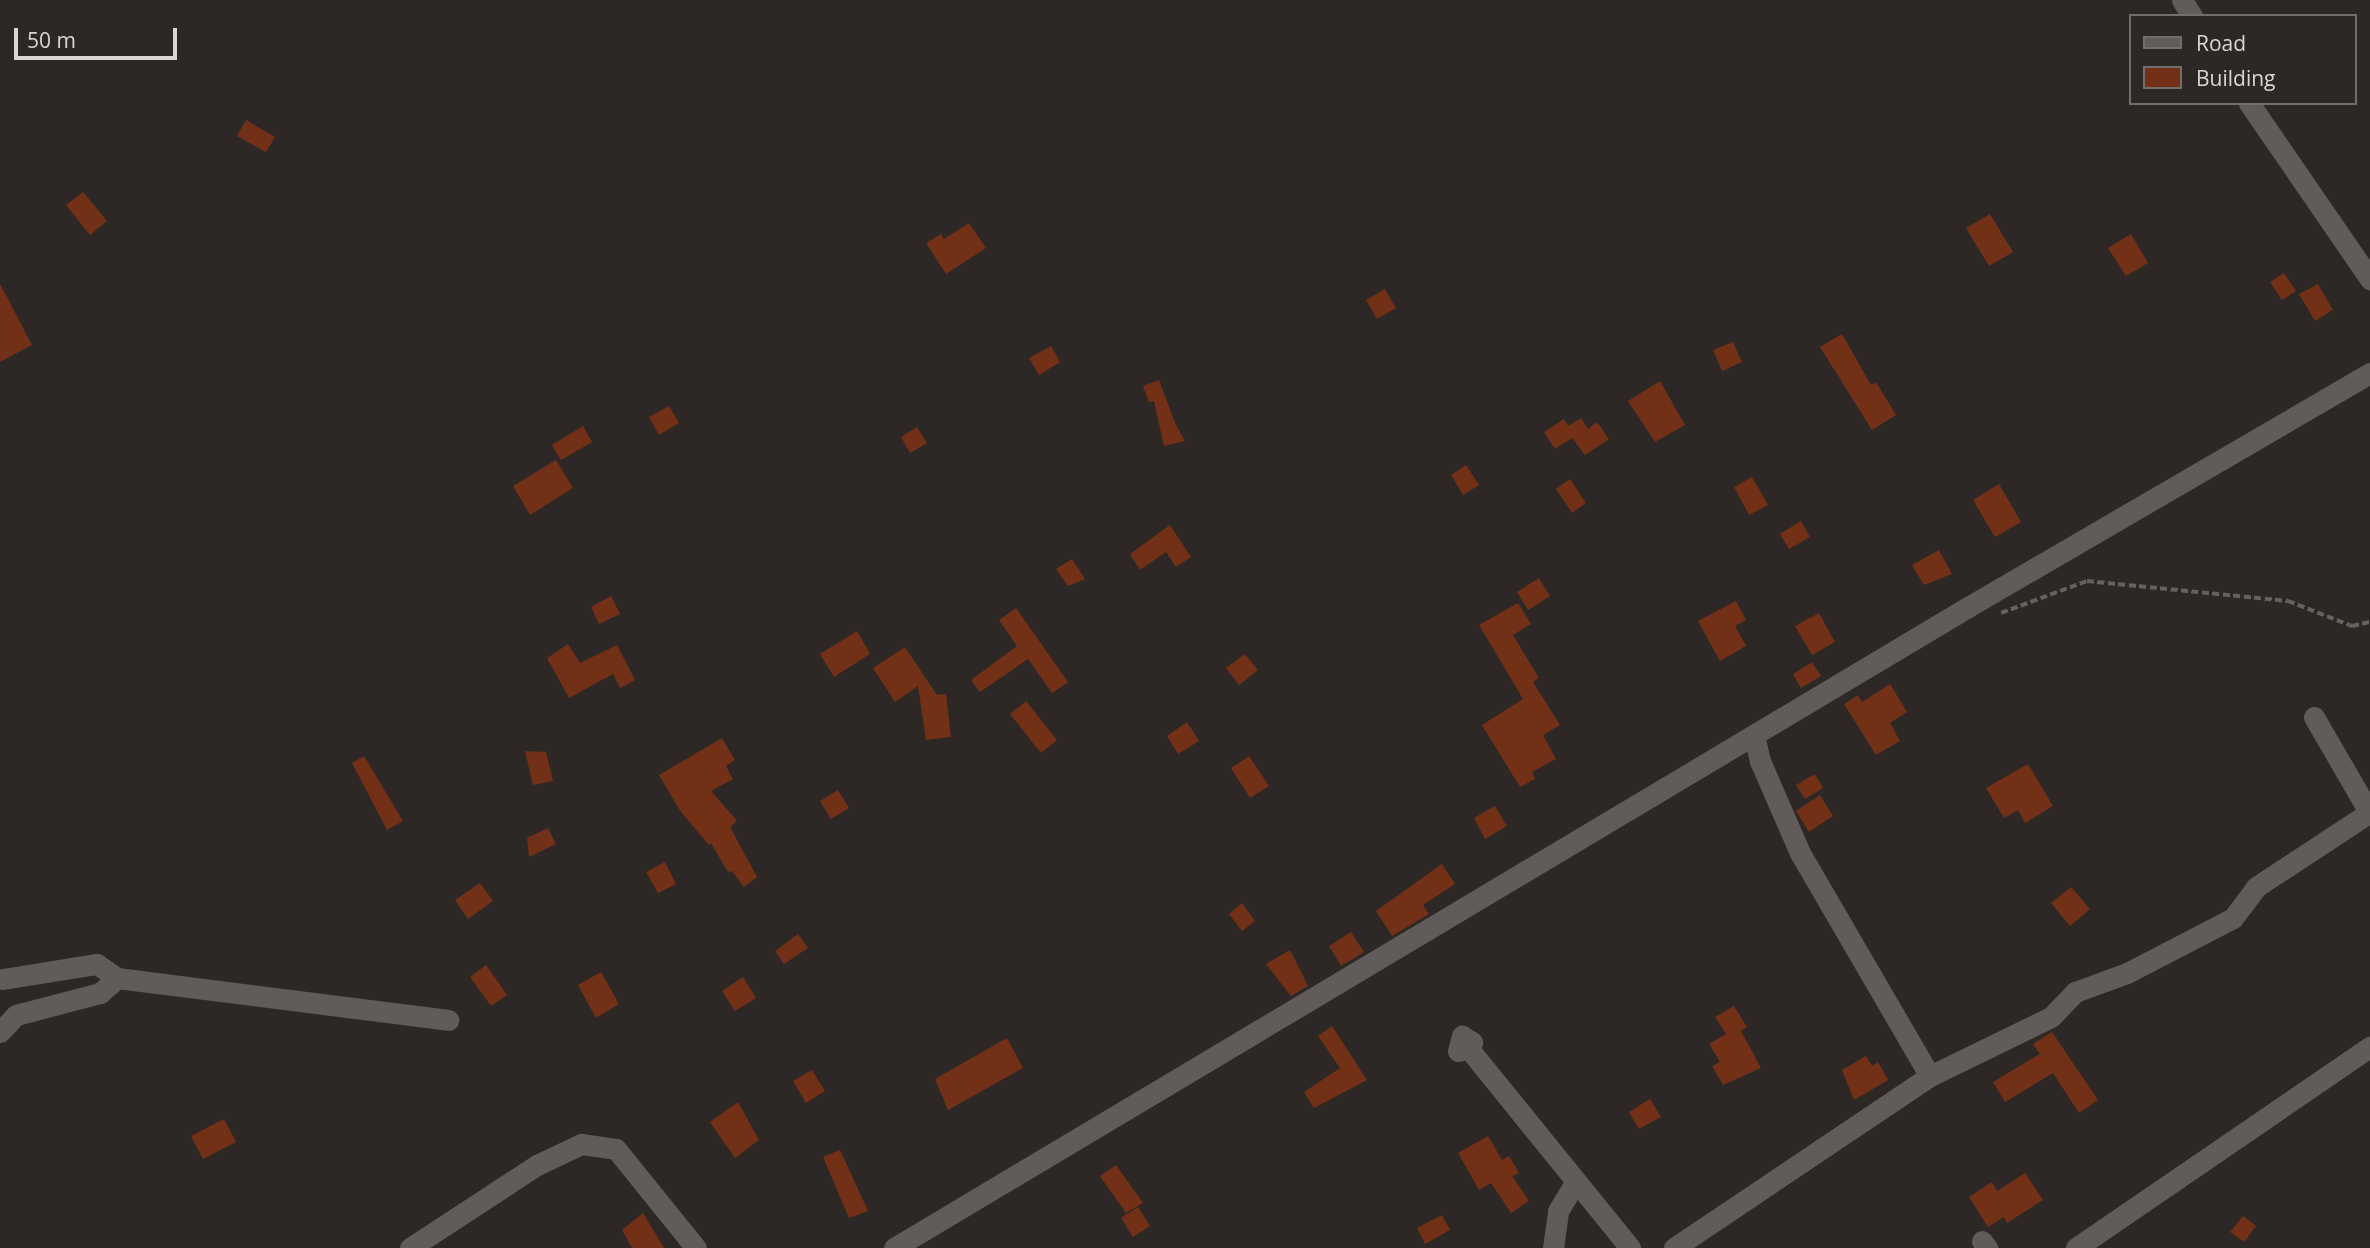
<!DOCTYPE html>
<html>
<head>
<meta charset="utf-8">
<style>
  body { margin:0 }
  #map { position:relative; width:2370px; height:1248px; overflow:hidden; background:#2d2826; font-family:"Open Sans",sans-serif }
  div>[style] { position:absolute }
  .building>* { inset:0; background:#723116 }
  .path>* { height:3.5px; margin-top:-1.75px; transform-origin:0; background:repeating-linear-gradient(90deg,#666160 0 7px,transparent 0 10.5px) }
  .minor>* { height:21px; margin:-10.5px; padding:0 10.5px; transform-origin:10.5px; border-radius:10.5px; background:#615c5a }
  span { translate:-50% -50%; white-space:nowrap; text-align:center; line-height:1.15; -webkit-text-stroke:7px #2d2826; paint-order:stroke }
  .legend { position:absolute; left:2129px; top:14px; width:228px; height:91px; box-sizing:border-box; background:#2d2826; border:2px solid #726e6c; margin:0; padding:9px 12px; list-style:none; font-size:21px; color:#dad7d6 }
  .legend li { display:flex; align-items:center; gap:14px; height:35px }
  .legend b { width:35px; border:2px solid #726e6c }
  .scale { position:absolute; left:14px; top:28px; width:163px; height:32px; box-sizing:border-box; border:4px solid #dad7d6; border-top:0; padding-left:9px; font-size:21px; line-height:24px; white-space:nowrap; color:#dad7d6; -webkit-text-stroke:5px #2d2826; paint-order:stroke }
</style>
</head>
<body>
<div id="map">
  <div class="building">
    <div style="clip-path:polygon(246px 120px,275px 137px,266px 152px,237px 136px)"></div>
    <div style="clip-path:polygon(83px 192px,107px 221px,90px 235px,66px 205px)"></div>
    <div style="clip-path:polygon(1990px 214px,2013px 252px,1989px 266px,1966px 228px)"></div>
    <div style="clip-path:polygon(969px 223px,986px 248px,946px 274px,926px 243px,941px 234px,944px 239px)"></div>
    <div style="clip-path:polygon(2131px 234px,2148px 263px,2126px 276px,2108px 248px)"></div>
    <div style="clip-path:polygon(2284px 273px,2296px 291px,2282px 300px,2270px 282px)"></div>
    <div style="clip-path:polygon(0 284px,32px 345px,0 362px)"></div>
    <div style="clip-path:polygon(2318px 284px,2333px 310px,2315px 321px,2299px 294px)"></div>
    <div style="clip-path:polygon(1385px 289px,1396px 308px,1377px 319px,1366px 300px)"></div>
    <div style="clip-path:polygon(1842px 334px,1871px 385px,1876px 382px,1896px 415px,1872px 430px,1820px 347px)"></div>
    <div style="clip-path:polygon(1733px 342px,1742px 362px,1722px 371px,1713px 350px)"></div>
    <div style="clip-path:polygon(1051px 346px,1060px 362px,1039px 375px,1029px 358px)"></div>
    <div style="clip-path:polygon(1159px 380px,1175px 423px,1185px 441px,1164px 446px,1154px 401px,1149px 402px,1143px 386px)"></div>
    <div style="clip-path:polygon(1660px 381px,1685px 425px,1655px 442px,1628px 401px)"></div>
    <div style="clip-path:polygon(669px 406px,679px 423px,659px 435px,649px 417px)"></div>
    <div style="clip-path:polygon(1581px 418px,1588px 429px,1597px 422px,1609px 439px,1585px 455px,1572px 438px,1555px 449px,1544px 432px,1564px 419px,1568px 426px)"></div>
    <div style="clip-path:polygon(583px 426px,592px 442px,561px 460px,552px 445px)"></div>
    <div style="clip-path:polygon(917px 427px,927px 443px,910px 453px,901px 437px)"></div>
    <div style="clip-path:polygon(556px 460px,573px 488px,530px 515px,513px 486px)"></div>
    <div style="clip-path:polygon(1466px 465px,1479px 485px,1463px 495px,1451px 475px)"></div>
    <div style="clip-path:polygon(1752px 477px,1768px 505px,1749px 515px,1734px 487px)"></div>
    <div style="clip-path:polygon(1570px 479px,1586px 503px,1572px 513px,1556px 489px)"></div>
    <div style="clip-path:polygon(1999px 484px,2021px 522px,1995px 537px,1973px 500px)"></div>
    <div style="clip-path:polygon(1801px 521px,1810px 537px,1789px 549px,1780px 534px)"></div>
    <div style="clip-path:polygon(1170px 525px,1191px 557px,1176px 567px,1166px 552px,1140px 570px,1130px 554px)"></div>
    <div style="clip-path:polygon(1939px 550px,1952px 574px,1924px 585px,1912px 565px)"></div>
    <div style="clip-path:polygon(1072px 559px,1085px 579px,1068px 586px,1056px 569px)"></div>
    <div style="clip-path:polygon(1539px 578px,1550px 596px,1528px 610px,1517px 592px)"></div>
    <div style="clip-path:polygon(611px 596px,620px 614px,599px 624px,591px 607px)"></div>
    <div style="clip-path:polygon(1736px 601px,1746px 620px,1735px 626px,1746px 646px,1720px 661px,1698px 621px)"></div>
    <div style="clip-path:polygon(1518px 603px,1531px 624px,1513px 635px,1539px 678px,1533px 682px,1560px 725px,1543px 735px,1556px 759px,1532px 772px,1535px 779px,1520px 787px,1482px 725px,1523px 699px,1479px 625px)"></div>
    <div style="clip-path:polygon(1016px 608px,1068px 682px,1052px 693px,1028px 659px,980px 692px,971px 680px,1017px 646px,999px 620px)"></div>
    <div style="clip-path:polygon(1819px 613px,1835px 642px,1812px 655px,1795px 626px)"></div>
    <div style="clip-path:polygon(857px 631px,870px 654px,834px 677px,820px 654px)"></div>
    <div style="clip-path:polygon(568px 644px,580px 663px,617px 645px,635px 680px,620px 688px,613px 674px,569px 698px,547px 658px)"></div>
    <div style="clip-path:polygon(905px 647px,937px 695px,946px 694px,951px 737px,926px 740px,918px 686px,895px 702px,873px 668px)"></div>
    <div style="clip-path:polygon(1245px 654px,1258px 670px,1239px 685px,1226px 668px)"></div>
    <div style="clip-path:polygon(1812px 662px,1821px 676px,1801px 688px,1793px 674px)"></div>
    <div style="clip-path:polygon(1890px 684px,1907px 712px,1890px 723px,1900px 741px,1876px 755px,1844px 704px,1858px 695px,1862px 702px)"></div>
    <div style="clip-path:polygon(1026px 701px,1057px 740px,1041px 753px,1010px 714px)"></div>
    <div style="clip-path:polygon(1187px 722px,1199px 741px,1178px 754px,1167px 736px)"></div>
    <div style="clip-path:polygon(722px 738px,735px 760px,726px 766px,733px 779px,711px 791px,737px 821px,730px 827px,757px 877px,744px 887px,732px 871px,728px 872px,711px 843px,709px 845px,681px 812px,659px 775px)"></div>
    <div style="clip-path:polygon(525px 751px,546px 752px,553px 781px,533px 785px)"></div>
    <div style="clip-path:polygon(364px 756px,403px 821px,387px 830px,352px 763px)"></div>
    <div style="clip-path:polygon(1249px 756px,1269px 786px,1250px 798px,1231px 768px)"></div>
    <div style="clip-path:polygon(2028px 764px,2053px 806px,2025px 823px,2018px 810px,2004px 818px,1986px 788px)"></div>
    <div style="clip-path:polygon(1815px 774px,1823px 788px,1805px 799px,1796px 785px)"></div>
    <div style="clip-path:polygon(838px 790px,849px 808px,831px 819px,820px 801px)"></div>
    <div style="clip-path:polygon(1820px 795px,1833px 816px,1809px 832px,1796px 811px)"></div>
    <div style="clip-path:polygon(1495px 806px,1507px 826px,1485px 839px,1474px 818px)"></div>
    <div style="clip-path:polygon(548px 828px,556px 844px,529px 857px,527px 838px)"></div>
    <div style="clip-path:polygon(665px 862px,676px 884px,658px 893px,646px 872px)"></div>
    <div style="clip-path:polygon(1442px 864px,1455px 884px,1423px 905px,1429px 914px,1392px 936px,1376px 911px)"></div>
    <div style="clip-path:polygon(480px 883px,493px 901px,468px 919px,455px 900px)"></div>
    <div style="clip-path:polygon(2071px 887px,2090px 909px,2070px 926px,2051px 903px)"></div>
    <div style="clip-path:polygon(1242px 903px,1255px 921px,1242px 931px,1229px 914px)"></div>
    <div style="clip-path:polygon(1351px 932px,1364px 952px,1341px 966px,1329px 946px)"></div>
    <div style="clip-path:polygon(798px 934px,808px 948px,784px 964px,775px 951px)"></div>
    <div style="clip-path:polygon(1290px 950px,1308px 986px,1291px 996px,1266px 964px)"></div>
    <div style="clip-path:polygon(486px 965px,507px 995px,491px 1006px,470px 977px)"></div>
    <div style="clip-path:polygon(601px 972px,619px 1004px,596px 1018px,578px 985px)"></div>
    <div style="clip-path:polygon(743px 977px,756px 998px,735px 1011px,722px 991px)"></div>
    <div style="clip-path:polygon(1734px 1006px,1747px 1027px,1741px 1031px,1761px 1068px,1723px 1085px,1712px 1066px,1720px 1062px,1709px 1044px,1726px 1034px,1715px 1017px)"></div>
    <div style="clip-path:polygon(1332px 1026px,1367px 1080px,1314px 1108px,1304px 1092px,1340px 1068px,1318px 1036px)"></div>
    <div style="clip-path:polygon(2052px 1032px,2098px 1100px,2079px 1113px,2053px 1073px,2005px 1102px,1993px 1082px,2040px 1054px,2033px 1044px)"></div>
    <div style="clip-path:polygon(1007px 1038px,1023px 1068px,948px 1110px,935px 1079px)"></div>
    <div style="clip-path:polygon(1866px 1056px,1872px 1066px,1878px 1062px,1888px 1080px,1854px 1100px,1842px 1070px)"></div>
    <div style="clip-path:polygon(812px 1070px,825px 1091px,806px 1103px,793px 1081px)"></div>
    <div style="clip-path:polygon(1650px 1099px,1661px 1117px,1639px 1129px,1629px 1112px)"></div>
    <div style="clip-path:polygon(738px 1102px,759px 1140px,735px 1158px,710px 1122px)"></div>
    <div style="clip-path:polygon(224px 1119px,236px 1142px,203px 1159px,191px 1136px)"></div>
    <div style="clip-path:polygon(1488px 1136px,1502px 1160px,1509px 1156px,1519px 1173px,1512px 1176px,1529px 1201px,1511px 1213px,1491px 1183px,1479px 1190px,1458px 1153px)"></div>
    <div style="clip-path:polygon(840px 1150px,868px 1211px,849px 1218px,823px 1157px)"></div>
    <div style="clip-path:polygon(1116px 1165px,1143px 1203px,1126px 1213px,1100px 1176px)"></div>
    <div style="clip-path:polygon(2025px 1173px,2043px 1200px,2007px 1223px,2004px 1217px,1988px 1227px,1969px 1197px,1992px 1182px,1997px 1191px)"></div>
    <div style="clip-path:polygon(1138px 1207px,1150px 1226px,1133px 1237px,1121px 1218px)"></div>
    <div style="clip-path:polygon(643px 1213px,664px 1248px,632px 1248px,622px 1230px)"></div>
    <div style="clip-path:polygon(1442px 1215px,1450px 1230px,1425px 1244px,1417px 1228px)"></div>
    <div style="clip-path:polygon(2243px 1216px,2256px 1226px,2244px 1242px,2230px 1232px)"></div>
  </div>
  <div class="path">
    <div style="left:2001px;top:613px;width:92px;rotate:-20.4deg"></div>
    <div style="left:2087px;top:581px;width:202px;rotate:5.7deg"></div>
    <div style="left:2288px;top:601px;width:69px;rotate:21.3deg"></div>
    <div style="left:2352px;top:626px;width:18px;rotate:-13deg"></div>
  </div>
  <div class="minor">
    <div style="left:2182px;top:0;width:19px;rotate:58deg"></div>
    <div style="left:2249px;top:103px;width:214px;rotate:55.5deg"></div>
    <div style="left:2314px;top:717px;width:110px;rotate:59.9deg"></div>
    <div style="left:1754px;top:735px;width:27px;rotate:77deg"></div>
    <div style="left:1760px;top:761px;width:100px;rotate:66.5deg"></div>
    <div style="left:1800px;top:853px;width:258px;rotate:59.8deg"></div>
    <div style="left:3px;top:979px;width:95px;rotate:-9.1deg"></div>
    <div style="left:97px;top:964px;width:24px;rotate:35deg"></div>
    <div style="left:117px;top:978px;width:334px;rotate:7.2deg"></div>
    <div style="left:0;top:1032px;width:23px;rotate:-47deg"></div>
    <div style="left:16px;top:1015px;width:87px;rotate:-14.7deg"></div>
    <div style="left:100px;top:993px;width:23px;rotate:-41deg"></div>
    <div style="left:1469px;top:1049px;width:11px;rotate:170deg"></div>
    <div style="left:1458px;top:1051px;width:16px;rotate:-75deg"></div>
    <div style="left:1462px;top:1036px;width:12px;rotate:31deg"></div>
    <div style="left:1472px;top:1042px;width:8px;rotate:113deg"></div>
    <div style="left:1469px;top:1049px;width:256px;rotate:51deg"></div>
    <div style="left:1982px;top:1241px;width:9px;rotate:54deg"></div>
    <div style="left:410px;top:1248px;width:152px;rotate:-33.2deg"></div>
    <div style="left:537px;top:1165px;width:49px;rotate:-25.5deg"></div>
    <div style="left:581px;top:1144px;width:35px;rotate:8deg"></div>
    <div style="left:616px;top:1149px;width:127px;rotate:51.1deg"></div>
    <div style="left:894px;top:1248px;width:1251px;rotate:-30.83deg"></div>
    <div style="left:1968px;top:607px;width:465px;rotate:-30.2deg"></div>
    <div style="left:1553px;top:1248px;width:37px;rotate:-82deg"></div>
    <div style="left:1558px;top:1211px;width:35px;rotate:-59deg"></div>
    <div style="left:1674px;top:1248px;width:308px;rotate:-33.9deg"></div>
    <div style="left:1930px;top:1076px;width:135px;rotate:-26deg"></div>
    <div style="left:2051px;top:1017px;width:35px;rotate:-46deg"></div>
    <div style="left:2075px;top:992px;width:55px;rotate:-20.1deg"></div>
    <div style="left:2127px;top:973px;width:119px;rotate:-27.4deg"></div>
    <div style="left:2233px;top:918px;width:39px;rotate:-53deg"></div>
    <div style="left:2256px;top:887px;width:136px;rotate:-33.3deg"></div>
    <div style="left:2076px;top:1248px;width:356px;rotate:-34.4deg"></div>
  </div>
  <ul class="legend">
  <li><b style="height:9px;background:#615c5a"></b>Road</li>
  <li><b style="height:19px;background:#723116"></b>Building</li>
  </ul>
  <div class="scale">50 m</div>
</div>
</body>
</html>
